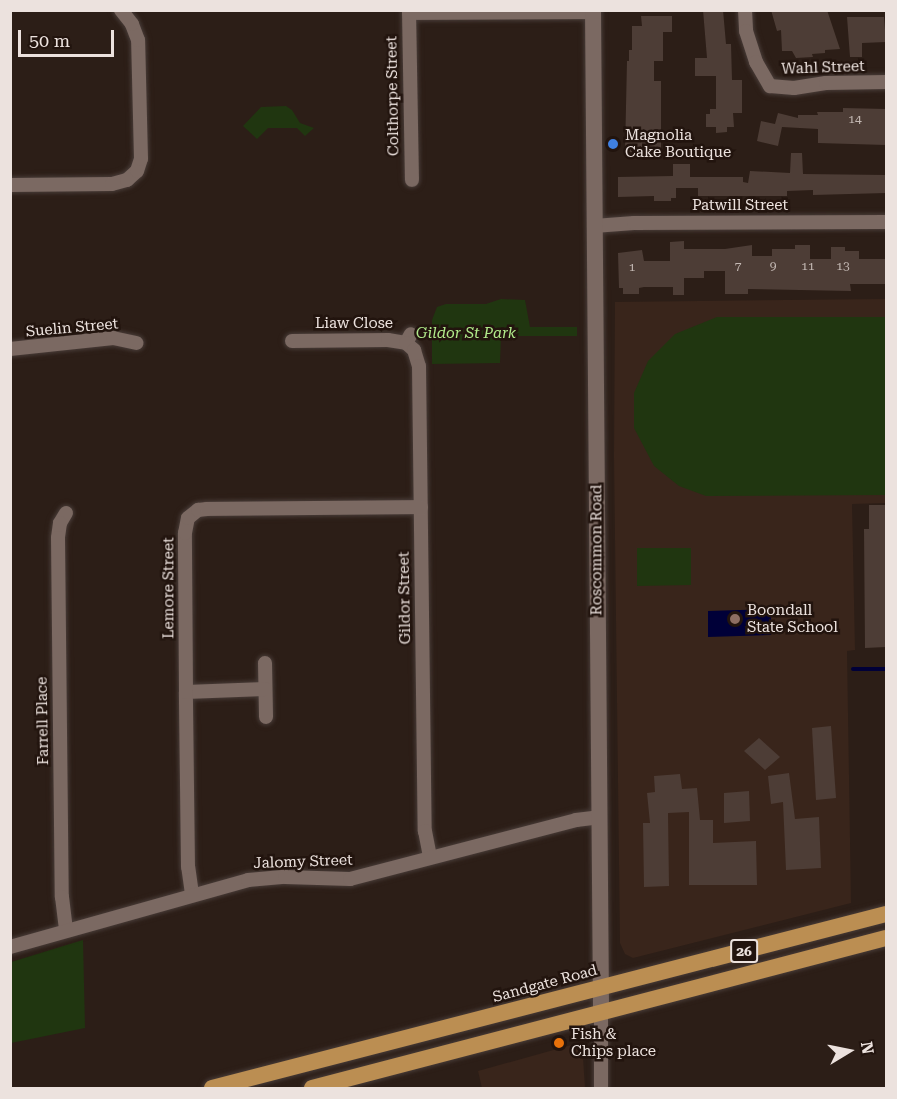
<!DOCTYPE html>
<html>
<head>
<meta charset="utf-8">
<style>
  body { margin:0 }
  #map { position:relative; width:897px; height:1099px; overflow:hidden; background:#2c1e17; font-family:"Roboto Serif",serif }
  div>[style] { position:absolute }
  .built>* { inset:0; background:#39251b }
  .green>* { inset:0; background:#203610 }
  .water>* { inset:0; background:#000038 }
  .stream>* { height:4px; margin:-2px; padding:0 2px; transform-origin:2px; border-radius:2px; background:#000038 }
  .building>* { inset:0; background:#4d3d36 }
  .roads { filter:drop-shadow(0 0 2px #483c38) drop-shadow(0 0 2px #483c38) }
  .minor>* { height:14px; margin:-7px; padding:0 7px; transform-origin:7px; border-radius:7px; background:#7b6962 }
  .tertiary>* { height:16px; margin:-8px; padding:0 8px; transform-origin:8px; border-radius:8px; background:#7b6962 }
  .trunk>* { height:16px; margin:-8px; padding:0 8px; transform-origin:8px; border-radius:8px; background:#bb8e52 }
  .dots>* { width:16px; height:16px; translate:-50% -50%; box-sizing:border-box; border:3px solid #22140e; border-radius:50% }
  span { translate:-50% -50%; white-space:nowrap; text-align:center; line-height:1.15; -webkit-text-stroke:5px #22140e; paint-order:stroke }
  .number-label { font-size:12px; color:#c4b9b4 }
  .number-label span { -webkit-text-stroke-width:0 }
  .shield-label span { padding:2px 4px; background:#22140e; border:2px solid; border-radius:4px; -webkit-text-stroke-width:0 }
  .shield-label { font-size:14px; color:#ece2de; font-weight:700 }
  .street-label { font-size:15px; color:#ece2de }
  .poi-label { font-size:15px; color:#ece2de }
  .left { translate:0 -50%; text-align:left }
  .park-label { font-size:15px; color:#b1eb8b; font-style:italic }
  .frame { position:absolute; inset:0; border:12px solid #ece2de; pointer-events:none }
  .north { position:absolute; left:819px; top:1021px; width:60px; height:60px; -webkit-text-stroke:4px #22140e; paint-order:stroke; rotate:80deg; font-size:16px; font-weight:700; line-height:24px; text-align:center; color:#ece2de }
  .north::after { content:''; display:block; margin:auto; width:21px; height:27px; background:#ece2de; clip-path:polygon(50% 0,100% 100%,50% 72%,0 100%) }
  .scale { position:absolute; left:18px; top:30px; width:96px; height:27px; box-sizing:border-box; border:3px solid #ece2de; border-top:0; padding-left:8px; font-size:18px; line-height:21px; white-space:nowrap; color:#ece2de; -webkit-text-stroke:4px #22140e; paint-order:stroke }
</style>
</head>
<body>
<div id="map">
  <div class="built">
    <div style="clip-path:polygon(886px 299px,886px 503px,852px 504px,855px 650px,847px 651px,851px 903px,633px 958px,625px 954px,620px 943px,614px 456px,615px 302px)"></div>
    <div style="clip-path:polygon(582px 1042px,585px 1088px,482px 1088px,478px 1071px)"></div>
  </div>
  <div class="green">
    <div style="clip-path:polygon(286px 106px,292px 110px,300px 123px,314px 128px,305px 136px,297px 128px,268px 128px,257px 139px,243px 126px,261px 107px)"></div>
    <div style="clip-path:polygon(501px 299px,525px 300px,530px 327px,577px 327px,577px 336px,501px 336px,500px 363px,432px 364px,432px 320px,437px 307px,446px 304px,486px 304px)"></div>
    <div style="clip-path:polygon(717px 317px,886px 317px,886px 495px,706px 496px,679px 486px,654px 466px,634px 428px,634px 393px,648px 361px,675px 334px)"></div>
    <div style="clip-path:polygon(637px 548px,691px 548px,691px 585px,637px 586px)"></div>
    <div style="clip-path:polygon(83px 940px,85px 1028px,11px 1043px,11px 962px)"></div>
  </div>
  <div class="water">
    <div style="clip-path:polygon(771px 609px,771px 635px,708px 637px,708px 611px)"></div>
  </div>
  <div class="stream">
    <div style="left:853px;top:669px;width:33px"></div>
  </div>
  <div class="building">
    <div style="clip-path:polygon(703px 10px,723px 10px,726px 44px,731px 44px,732px 80px,742px 80px,742px 113px,733px 113px,734px 127px,727px 127px,727px 132px,716px 133px,716px 127px,706px 127px,706px 114px,710px 114px,710px 109px,716px 109px,716px 76px,695px 76px,695px 58px,707px 58px)"></div>
    <div style="clip-path:polygon(771px 10px,827px 10px,840px 49px,825px 50px,825px 53px,812px 54px,813px 57px,796px 58px,792px 51px,782px 51px,781px 30px,777px 31px)"></div>
    <div style="clip-path:polygon(641px 16px,672px 16px,672px 32px,663px 32px,663px 61px,654px 61px,654px 81px,661px 81px,661px 152px,625px 152px,627px 61px,629px 61px,629px 50px,632px 50px,632px 26px,642px 26px)"></div>
    <div style="clip-path:polygon(847px 17px,884px 17px,886px 42px,862px 43px,862px 57px,850px 57px)"></div>
    <div style="clip-path:polygon(843px 108px,886px 109px,886px 145px,818px 143px,818px 129px,782px 127px,778px 146px,757px 141px,761px 121px,775px 124px,778px 113px,798px 118px,798px 115px,818px 115px,817px 112px,843px 112px)"></div>
    <div style="clip-path:polygon(791px 153px,802px 153px,803px 174px,886px 175px,886px 193px,813px 195px,813px 190px,787px 191px,787px 196px,698px 196px,698px 188px,676px 188px,676px 198px,671px 198px,671px 201px,654px 201px,654px 196px,618px 197px,618px 177px,673px 176px,673px 164px,690px 164px,690px 177px,743px 177px,743px 182px,748px 183px,750px 171px,790px 173px)"></div>
    <div style="clip-path:polygon(684px 241px,684px 249px,725px 249px,752px 245px,752px 256px,772px 256px,772px 249px,795px 249px,795px 245px,810px 245px,810px 259px,831px 259px,831px 247px,845px 247px,845px 251px,859px 251px,859px 259px,886px 259px,886px 284px,850px 284px,851px 291px,748px 289px,748px 294px,725px 294px,725px 271px,704px 271px,704px 278px,684px 278px,684px 295px,673px 295px,673px 287px,644px 287px,639px 288px,639px 294px,623px 294px,623px 288px,619px 288px,618px 253px,642px 250px,644px 261px,670px 261px,670px 242px)"></div>
    <div style="clip-path:polygon(869px 505px,886px 505px,886px 647px,865px 648px,864px 529px,869px 529px)"></div>
    <div style="clip-path:polygon(831px 726px,836px 798px,816px 800px,812px 728px)"></div>
    <div style="clip-path:polygon(759px 738px,780px 757px,765px 770px,744px 751px)"></div>
    <div style="clip-path:polygon(789px 773px,795px 819px,819px 817px,821px 868px,786px 870px,783px 802px,771px 804px,768px 776px)"></div>
    <div style="clip-path:polygon(680px 774px,682px 789px,697px 788px,700px 820px,713px 820px,713px 843px,756px 841px,757px 885px,689px 885px,689px 812px,668px 813px,669px 886px,644px 887px,643px 823px,650px 823px,647px 793px,655px 792px,654px 776px)"></div>
    <div style="clip-path:polygon(749px 791px,750px 821px,724px 823px,724px 793px)"></div>
  </div>
  <div class="roads">
    <div class="minor">
      <div style="left:409px;top:10px;width:170px;rotate:89deg"></div>
      <div style="left:745px;top:10px;width:21px;rotate:87deg"></div>
      <div style="left:746px;top:31px;width:33px;rotate:72deg"></div>
      <div style="left:756px;top:62px;width:28px;rotate:60deg"></div>
      <div style="left:770px;top:86px;width:24px;rotate:5deg"></div>
      <div style="left:794px;top:88px;width:32px;rotate:-9deg"></div>
      <div style="left:826px;top:83px;width:60px;rotate:-1deg"></div>
      <div style="left:409px;top:13px;width:184px;rotate:-0.3deg"></div>
      <div style="left:10px;top:185px;width:102px;rotate:-0.6deg"></div>
      <div style="left:112px;top:184px;width:16px;rotate:-15deg"></div>
      <div style="left:127px;top:180px;width:13px;rotate:-42deg"></div>
      <div style="left:137px;top:171px;width:13px;rotate:-72deg"></div>
      <div style="left:141px;top:159px;width:119px;rotate:-91.4deg"></div>
      <div style="left:138px;top:40px;width:17px;rotate:-111deg"></div>
      <div style="left:132px;top:24px;width:18px;rotate:-128deg"></div>
      <div style="left:594px;top:226px;width:40px;rotate:-4.3deg"></div>
      <div style="left:634px;top:223px;width:252px;rotate:-0.2deg"></div>
      <div style="left:292px;top:341px;width:96px;rotate:-0.6deg"></div>
      <div style="left:388px;top:340px;width:18px;rotate:9deg"></div>
      <div style="left:406px;top:343px;width:10px;rotate:-61deg"></div>
      <div style="left:406px;top:343px;width:11px;rotate:41deg"></div>
      <div style="left:414px;top:350px;width:17px;rotate:73deg"></div>
      <div style="left:419px;top:366px;width:465px;rotate:89.3deg"></div>
      <div style="left:425px;top:831px;width:26px;rotate:79deg"></div>
      <div style="left:10px;top:349px;width:104px;rotate:-6.1deg"></div>
      <div style="left:113px;top:338px;width:24px;rotate:12deg"></div>
      <div style="left:66px;top:513px;width:12px;rotate:121deg"></div>
      <div style="left:60px;top:523px;width:15px;rotate:98deg"></div>
      <div style="left:58px;top:538px;width:359px;rotate:89.4deg"></div>
      <div style="left:62px;top:897px;width:33px;rotate:83deg"></div>
      <div style="left:265px;top:663px;width:54px;rotate:88.9deg"></div>
      <div style="left:186px;top:692px;width:79px;rotate:-2.2deg"></div>
      <div style="left:192px;top:894px;width:27px;rotate:-98deg"></div>
      <div style="left:188px;top:867px;width:175px;rotate:-90.7deg"></div>
      <div style="left:186px;top:692px;width:159px;rotate:-90.4deg"></div>
      <div style="left:185px;top:533px;width:15px;rotate:-79deg"></div>
      <div style="left:188px;top:518px;width:13px;rotate:-39deg"></div>
      <div style="left:198px;top:510px;width:9px;rotate:-6deg"></div>
      <div style="left:207px;top:509px;width:214px;rotate:-0.5deg"></div>
      <div style="left:10px;top:947px;width:247px;rotate:-15.7deg"></div>
      <div style="left:248px;top:880px;width:37px;rotate:-5deg"></div>
      <div style="left:285px;top:877px;width:65px;rotate:1.8deg"></div>
      <div style="left:350px;top:879px;width:234px;rotate:-14.6deg"></div>
      <div style="left:576px;top:820px;width:23px;rotate:-7deg"></div>
      <div style="left:601px;top:1011px;width:77px;rotate:90deg"></div>
    </div>
    <div class="tertiary">
      <div style="left:593px;top:10px;width:1001px;rotate:89.54deg"></div>
    </div>
    <div class="trunk">
      <div style="left:212px;top:1088px;width:696px;rotate:-14.48deg"></div>
      <div style="left:312px;top:1088px;width:593px;rotate:-14.65deg"></div>
    </div>
  </div>
  <div class="dots">
    <div style="left:613px;top:144px;background:#3f7fe0"></div>
    <div style="left:735px;top:619px;background:#8d6e63"></div>
    <div style="left:559px;top:1043px;background:#e8710a"></div>
  </div>
  <div class="number-label">
    <span style="left:855px;top:120px">14</span>
    <span style="left:738px;top:267px">7</span>
    <span style="left:773px;top:267px">9</span>
    <span style="left:808px;top:267px">11</span>
    <span style="left:843px;top:267px">13</span>
    <span style="left:632px;top:268px">1</span>
  </div>
  <div class="shield-label">
    <span style="left:744px;top:951px">26</span>
  </div>
  <div class="street-label">
    <span style="left:823px;top:68px;rotate:-2deg">Wahl Street</span>
    <span style="left:393px;top:96px;rotate:-91deg">Colthorpe Street</span>
    <span style="left:740px;top:206px">Patwill Street</span>
    <span style="left:354px;top:324px">Liaw Close</span>
    <span style="left:72px;top:328px;rotate:-5deg">Suelin Street</span>
    <span style="left:597px;top:550px;rotate:-90deg">Roscommon Road</span>
    <span style="left:169px;top:588px;rotate:-90deg">Lemore Street</span>
    <span style="left:405px;top:598px;rotate:-91deg">Gildor Street</span>
    <span style="left:43px;top:721px;rotate:-91deg">Farrell Place</span>
    <span style="left:303px;top:862px;rotate:-2deg">Jalomy Street</span>
    <span style="left:545px;top:984px;rotate:-15deg">Sandgate Road</span>
  </div>
  <div class="poi-label">
    <span class="left" style="left:625px;top:144px">Magnolia<br>Cake Boutique</span>
    <span class="left" style="left:747px;top:619px">Boondall<br>State School</span>
    <span class="left" style="left:571px;top:1043px">Fish &amp;<br>Chips place</span>
  </div>
  <div class="park-label">
    <span style="left:466px;top:334px">Gildor St Park</span>
  </div>
  <div class="frame"></div>
  <div class="north">N</div>
  <div class="scale">50 m</div>
</div>
</body>
</html>
